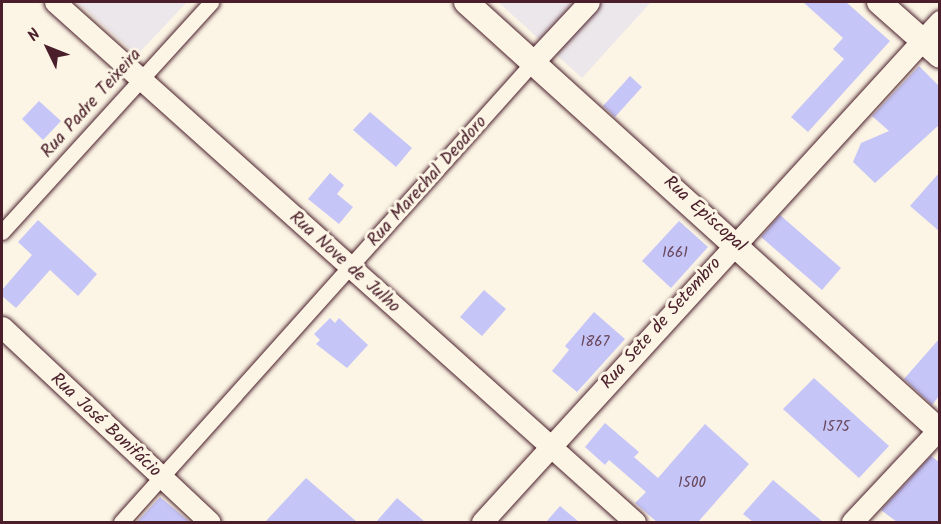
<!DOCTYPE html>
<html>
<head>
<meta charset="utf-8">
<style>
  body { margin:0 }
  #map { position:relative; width:941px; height:524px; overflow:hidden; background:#fcf5e5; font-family:Kalam,sans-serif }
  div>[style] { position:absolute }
  .built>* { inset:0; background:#ece7ea }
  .building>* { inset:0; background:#c6c5f7 }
  .roads { filter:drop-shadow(0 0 2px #4a1f2b) drop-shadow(0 0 2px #4a1f2b) }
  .street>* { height:15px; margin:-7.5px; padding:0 7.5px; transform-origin:7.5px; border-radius:7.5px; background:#fcf5e5 }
  .secondary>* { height:21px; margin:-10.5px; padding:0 10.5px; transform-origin:10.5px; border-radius:10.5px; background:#fcf5e5 }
  .primary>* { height:24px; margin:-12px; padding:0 12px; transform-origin:12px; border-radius:12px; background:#fcf5e5 }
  span { translate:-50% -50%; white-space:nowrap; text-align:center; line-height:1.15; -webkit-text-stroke:6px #fcf5e5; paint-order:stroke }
  .number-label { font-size:15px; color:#69485e }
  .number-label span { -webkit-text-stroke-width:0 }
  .street-label { font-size:18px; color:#4a1f2b }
  .frame { position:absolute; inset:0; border:3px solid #4a1f2b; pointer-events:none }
  .north { position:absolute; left:18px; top:18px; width:60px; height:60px; -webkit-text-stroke:4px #fcf5e5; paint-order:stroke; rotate:313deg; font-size:16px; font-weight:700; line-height:24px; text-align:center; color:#4a1f2b }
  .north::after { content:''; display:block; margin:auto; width:21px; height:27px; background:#4a1f2b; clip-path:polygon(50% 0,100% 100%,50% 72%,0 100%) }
</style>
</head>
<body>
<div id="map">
  <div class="built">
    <div style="clip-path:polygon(77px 2px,187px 2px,137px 55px)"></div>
    <div style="clip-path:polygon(498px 2px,651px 2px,582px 78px)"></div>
  </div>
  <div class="building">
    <div style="clip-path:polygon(803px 2px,846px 2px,890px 41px,808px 132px,791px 117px,844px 59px,833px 49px,843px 38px)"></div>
    <div style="clip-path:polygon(919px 66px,939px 86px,939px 125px,875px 183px,853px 162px,861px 143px,889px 131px,872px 116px)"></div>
    <div style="clip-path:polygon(630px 76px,642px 87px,615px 117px,603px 106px)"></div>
    <div style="clip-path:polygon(39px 101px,61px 121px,43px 140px,22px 119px)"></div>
    <div style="clip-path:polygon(370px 112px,412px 148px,396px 167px,353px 130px)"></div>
    <div style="clip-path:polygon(330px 173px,344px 185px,337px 194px,353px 207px,339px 224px,308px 199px)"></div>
    <div style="clip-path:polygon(939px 173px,939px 231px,910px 206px)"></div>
    <div style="clip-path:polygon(780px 215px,841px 268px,822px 290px,761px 237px)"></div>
    <div style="clip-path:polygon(38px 220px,97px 274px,78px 296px,50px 270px,16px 308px,2px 296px,2px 290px,32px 255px,18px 242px)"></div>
    <div style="clip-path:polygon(679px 221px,708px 247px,671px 288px,642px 261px)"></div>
    <div style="clip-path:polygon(484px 290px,506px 309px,482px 336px,460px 317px)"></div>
    <div style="clip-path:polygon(594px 312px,625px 339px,577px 392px,552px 371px,569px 350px,565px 346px)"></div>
    <div style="clip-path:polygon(330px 318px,335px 323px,339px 318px,368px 345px,347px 368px,316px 344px,320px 340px,314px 334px)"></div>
    <div style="clip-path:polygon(939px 339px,939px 396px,932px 405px,904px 379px)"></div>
    <div style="clip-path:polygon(814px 378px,889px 446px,859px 478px,783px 409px)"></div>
    <div style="clip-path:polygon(605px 423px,639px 452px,634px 457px,658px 478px,705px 424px,749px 464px,698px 522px,657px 522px,635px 503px,646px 492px,609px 460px,605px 465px,585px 447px)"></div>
    <div style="clip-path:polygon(931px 456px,939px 462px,939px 522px,897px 522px,881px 510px)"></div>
    <div style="clip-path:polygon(306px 478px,357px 522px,265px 522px)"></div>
    <div style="clip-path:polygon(773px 480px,823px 522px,753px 522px,743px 514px)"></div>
    <div style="clip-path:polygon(160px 497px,190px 522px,137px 522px)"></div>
    <div style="clip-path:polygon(397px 498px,425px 522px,376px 522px)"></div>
    <div style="clip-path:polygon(560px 506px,579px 522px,546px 522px)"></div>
  </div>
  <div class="roads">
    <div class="street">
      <div style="left:2px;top:232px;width:311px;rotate:-47.7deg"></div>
      <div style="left:121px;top:522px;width:620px;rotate:-48.14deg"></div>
    </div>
    <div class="secondary">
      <div style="left:55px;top:2px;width:779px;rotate:41.88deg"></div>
      <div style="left:535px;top:60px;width:79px;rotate:-47deg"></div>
      <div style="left:2px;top:327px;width:285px;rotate:43.2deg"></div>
      <div style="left:482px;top:522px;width:679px;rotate:-47.57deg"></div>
      <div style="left:852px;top:522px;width:129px;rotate:-46.9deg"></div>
    </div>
    <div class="primary">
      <div style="left:466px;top:2px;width:639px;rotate:42.15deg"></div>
      <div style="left:879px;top:2px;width:81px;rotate:41.5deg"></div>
    </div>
  </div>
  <div class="number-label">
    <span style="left:675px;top:254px">1661</span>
    <span style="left:595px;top:343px">1867</span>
    <span style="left:836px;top:428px">1575</span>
    <span style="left:692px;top:484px">1500</span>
  </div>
  <div class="street-label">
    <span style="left:92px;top:104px;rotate:-48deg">Rua Padre Teixeira</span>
    <span style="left:428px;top:182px;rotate:-48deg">Rua Marechal Deodoro</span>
    <span style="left:704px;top:215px;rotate:42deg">Rua Episcopal</span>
    <span style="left:344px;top:263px;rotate:42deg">Rua Nove de Julho</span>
    <span style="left:662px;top:324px;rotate:-48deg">Rua Sete de Setembro</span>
    <span style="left:105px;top:426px;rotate:43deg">Rua José Bonifácio</span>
  </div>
  <div class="frame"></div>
  <div class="north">N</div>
</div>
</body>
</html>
